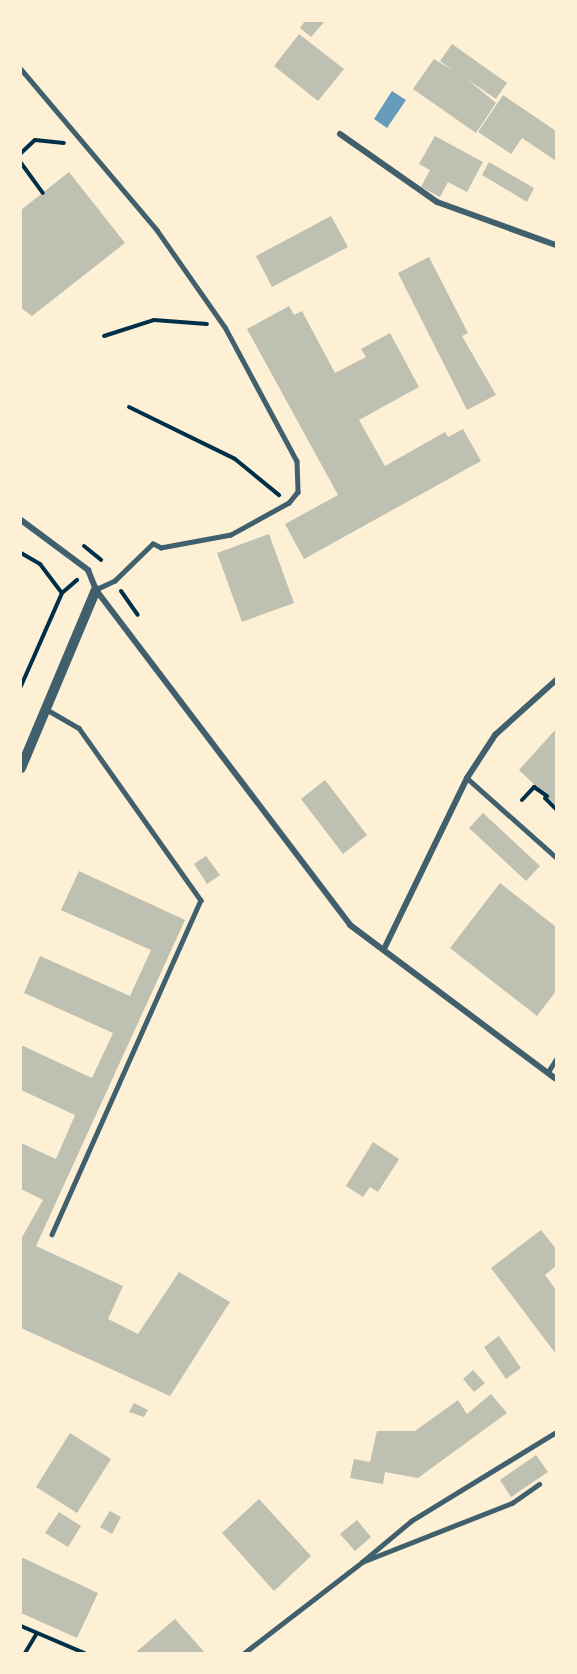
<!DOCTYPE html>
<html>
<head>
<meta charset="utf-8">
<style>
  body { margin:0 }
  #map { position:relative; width:577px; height:1674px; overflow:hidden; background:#fdf0d5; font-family:Figtree,sans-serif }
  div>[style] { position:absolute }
  .water>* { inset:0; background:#669bbc }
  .building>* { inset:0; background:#bec0b2 }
  .path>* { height:4px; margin:-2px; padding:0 2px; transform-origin:2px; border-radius:2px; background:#003049 }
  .service>* { height:4.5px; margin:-2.25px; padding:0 2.25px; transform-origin:2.25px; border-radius:2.25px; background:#3f606c }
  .minor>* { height:6px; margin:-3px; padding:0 3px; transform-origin:3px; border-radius:3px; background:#3f606c }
  .tertiary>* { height:10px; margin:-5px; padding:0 5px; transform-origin:5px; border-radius:5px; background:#3f606c }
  span { translate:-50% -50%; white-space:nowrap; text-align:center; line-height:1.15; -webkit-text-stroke:5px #fdf0d5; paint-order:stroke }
  .frame { position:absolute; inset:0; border:22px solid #fdf0d5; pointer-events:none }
</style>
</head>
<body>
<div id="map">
  <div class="water">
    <div style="clip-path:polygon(392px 91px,406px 100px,387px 128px,374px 119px)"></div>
  </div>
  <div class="building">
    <div style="clip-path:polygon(305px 21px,325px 21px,311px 37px,300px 28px)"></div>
    <div style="clip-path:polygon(299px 34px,344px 69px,318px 101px,274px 66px)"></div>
    <div style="clip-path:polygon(452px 44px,507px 83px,496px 99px,467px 79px,496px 103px,476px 133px,413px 89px,434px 59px,454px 71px,440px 61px)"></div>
    <div style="clip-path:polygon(503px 95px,556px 131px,556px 161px,522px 138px,511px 154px,478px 132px)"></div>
    <div style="clip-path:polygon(435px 136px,483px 162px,467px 192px,448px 182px,440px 197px,421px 187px,430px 170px,419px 164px)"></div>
    <div style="clip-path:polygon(489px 162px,534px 188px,527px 202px,482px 175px)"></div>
    <div style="clip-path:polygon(69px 172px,125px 243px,32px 316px,21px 308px,21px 210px)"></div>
    <div style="clip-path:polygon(331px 216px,348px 247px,272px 287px,256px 256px)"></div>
    <div style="clip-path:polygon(429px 257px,468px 333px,462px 336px,496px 395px,467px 410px,398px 273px)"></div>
    <div style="clip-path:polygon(289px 306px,294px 315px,302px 311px,335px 373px,366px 357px,361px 349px,390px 333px,419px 387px,359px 420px,385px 466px,445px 432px,448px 437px,463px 429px,481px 461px,304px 559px,285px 524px,338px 495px,247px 329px)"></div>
    <div style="clip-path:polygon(269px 534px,294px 603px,242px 622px,217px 553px)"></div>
    <div style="clip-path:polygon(556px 729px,556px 805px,519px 770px)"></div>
    <div style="clip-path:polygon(325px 780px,367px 835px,343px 854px,301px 799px)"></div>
    <div style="clip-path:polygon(483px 813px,540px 866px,526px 881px,469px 828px)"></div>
    <div style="clip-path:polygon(206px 856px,220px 875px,207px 884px,194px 864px)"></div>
    <div style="clip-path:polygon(79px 871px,185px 920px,36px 1246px,123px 1286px,108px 1319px,138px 1334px,179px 1272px,230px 1302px,170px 1396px,21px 1328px,21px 1239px,43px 1200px,21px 1189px,21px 1143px,56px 1159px,75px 1115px,21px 1090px,21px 1045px,92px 1078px,113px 1033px,24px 993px,40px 956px,130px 996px,151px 950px,61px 910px)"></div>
    <div style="clip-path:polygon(500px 883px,556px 927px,556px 991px,537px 1016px,450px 948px)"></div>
    <div style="clip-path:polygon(373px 1142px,399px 1159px,378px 1192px,370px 1187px,363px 1197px,346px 1186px)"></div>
    <div style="clip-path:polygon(541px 1230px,556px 1249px,556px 1266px,545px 1275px,556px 1290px,556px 1354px,491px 1268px)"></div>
    <div style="clip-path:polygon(499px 1336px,521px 1368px,506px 1379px,484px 1347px)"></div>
    <div style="clip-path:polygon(473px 1370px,485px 1383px,474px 1392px,463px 1379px)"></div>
    <div style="clip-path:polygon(491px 1394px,507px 1413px,418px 1478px,385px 1472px,383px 1484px,350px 1478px,354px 1459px,370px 1462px,377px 1431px,415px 1431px,458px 1400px,467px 1414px)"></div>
    <div style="clip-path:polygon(134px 1403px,148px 1410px,144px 1417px,129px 1412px)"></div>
    <div style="clip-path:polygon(70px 1433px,111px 1459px,77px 1513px,36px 1487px)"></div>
    <div style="clip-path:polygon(536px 1455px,548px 1472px,511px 1497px,500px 1480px)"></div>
    <div style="clip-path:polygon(259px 1499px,311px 1556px,274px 1591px,222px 1533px)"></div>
    <div style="clip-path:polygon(110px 1511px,121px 1517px,112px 1534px,100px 1527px)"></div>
    <div style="clip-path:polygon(59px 1512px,81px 1526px,68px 1547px,45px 1533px)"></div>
    <div style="clip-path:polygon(357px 1520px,371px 1537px,355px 1551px,340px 1534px)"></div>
    <div style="clip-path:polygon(21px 1557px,98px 1593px,77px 1638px,21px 1613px)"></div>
    <div style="clip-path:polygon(175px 1619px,205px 1653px,135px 1653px)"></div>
  </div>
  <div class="path">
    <div style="left:21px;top:153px;width:19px;rotate:-43deg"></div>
    <div style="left:35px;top:140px;width:29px;rotate:6deg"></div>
    <div style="left:21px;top:163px;width:37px;rotate:54deg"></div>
    <div style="left:104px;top:336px;width:52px;rotate:-17.7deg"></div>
    <div style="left:154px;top:320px;width:53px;rotate:4.3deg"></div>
    <div style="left:129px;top:407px;width:118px;rotate:26.1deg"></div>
    <div style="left:235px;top:459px;width:57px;rotate:39.3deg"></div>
    <div style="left:84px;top:546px;width:22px;rotate:39deg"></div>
    <div style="left:21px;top:553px;width:22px;rotate:30deg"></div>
    <div style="left:40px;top:564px;width:36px;rotate:53deg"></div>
    <div style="left:121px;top:591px;width:29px;rotate:55deg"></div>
    <div style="left:21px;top:686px;width:102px;rotate:-66.2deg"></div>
    <div style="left:62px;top:593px;width:20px;rotate:-41deg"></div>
    <div style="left:545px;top:798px;width:16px;rotate:45deg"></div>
    <div style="left:522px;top:800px;width:18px;rotate:-47deg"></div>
    <div style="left:534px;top:787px;width:16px;rotate:35deg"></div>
    <div style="left:21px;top:1626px;width:69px;rotate:23.2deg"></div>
    <div style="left:25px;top:1653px;width:23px;rotate:-59deg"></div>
  </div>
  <div class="service">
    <div style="left:21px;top:69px;width:211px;rotate:49.8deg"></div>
    <div style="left:157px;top:230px;width:118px;rotate:55deg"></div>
    <div style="left:225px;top:327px;width:152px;rotate:61.8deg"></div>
    <div style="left:297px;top:461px;width:31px;rotate:88deg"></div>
    <div style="left:298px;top:492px;width:14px;rotate:129deg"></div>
    <div style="left:289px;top:503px;width:66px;rotate:151.1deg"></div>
    <div style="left:231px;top:535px;width:71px;rotate:169.5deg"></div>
    <div style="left:161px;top:548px;width:9px;rotate:-153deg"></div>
    <div style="left:153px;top:544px;width:53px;rotate:135.8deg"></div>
    <div style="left:115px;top:581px;width:21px;rotate:155deg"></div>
    <div style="left:46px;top:709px;width:38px;rotate:30deg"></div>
    <div style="left:79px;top:728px;width:211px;rotate:54.7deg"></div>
    <div style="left:201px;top:900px;width:366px;rotate:114deg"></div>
    <div style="left:467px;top:778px;width:119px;rotate:41.6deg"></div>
    <div style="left:548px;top:1072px;width:15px;rotate:-58deg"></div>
    <div style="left:362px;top:1562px;width:64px;rotate:-39.9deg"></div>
    <div style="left:411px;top:1521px;width:170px;rotate:-31.5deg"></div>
    <div style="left:244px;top:1653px;width:149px;rotate:-37.6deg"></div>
    <div style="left:362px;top:1562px;width:161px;rotate:-21.5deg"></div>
    <div style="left:512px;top:1503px;width:33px;rotate:-35deg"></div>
  </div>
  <div class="minor">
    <div style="left:340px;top:134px;width:118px;rotate:35deg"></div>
    <div style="left:437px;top:202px;width:127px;rotate:19.9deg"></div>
    <div style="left:21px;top:520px;width:84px;rotate:36.7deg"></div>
    <div style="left:88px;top:570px;width:22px;rotate:68deg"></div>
    <div style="left:96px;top:590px;width:420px;rotate:52.8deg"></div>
    <div style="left:350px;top:925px;width:257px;rotate:36.8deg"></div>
    <div style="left:384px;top:949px;width:190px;rotate:-64.1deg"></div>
    <div style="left:467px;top:778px;width:51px;rotate:-56.9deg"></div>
    <div style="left:495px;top:735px;width:82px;rotate:-42deg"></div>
  </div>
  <div class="tertiary">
    <div style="left:21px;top:768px;width:193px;rotate:-67.2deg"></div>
  </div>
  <div class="frame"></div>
</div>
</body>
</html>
